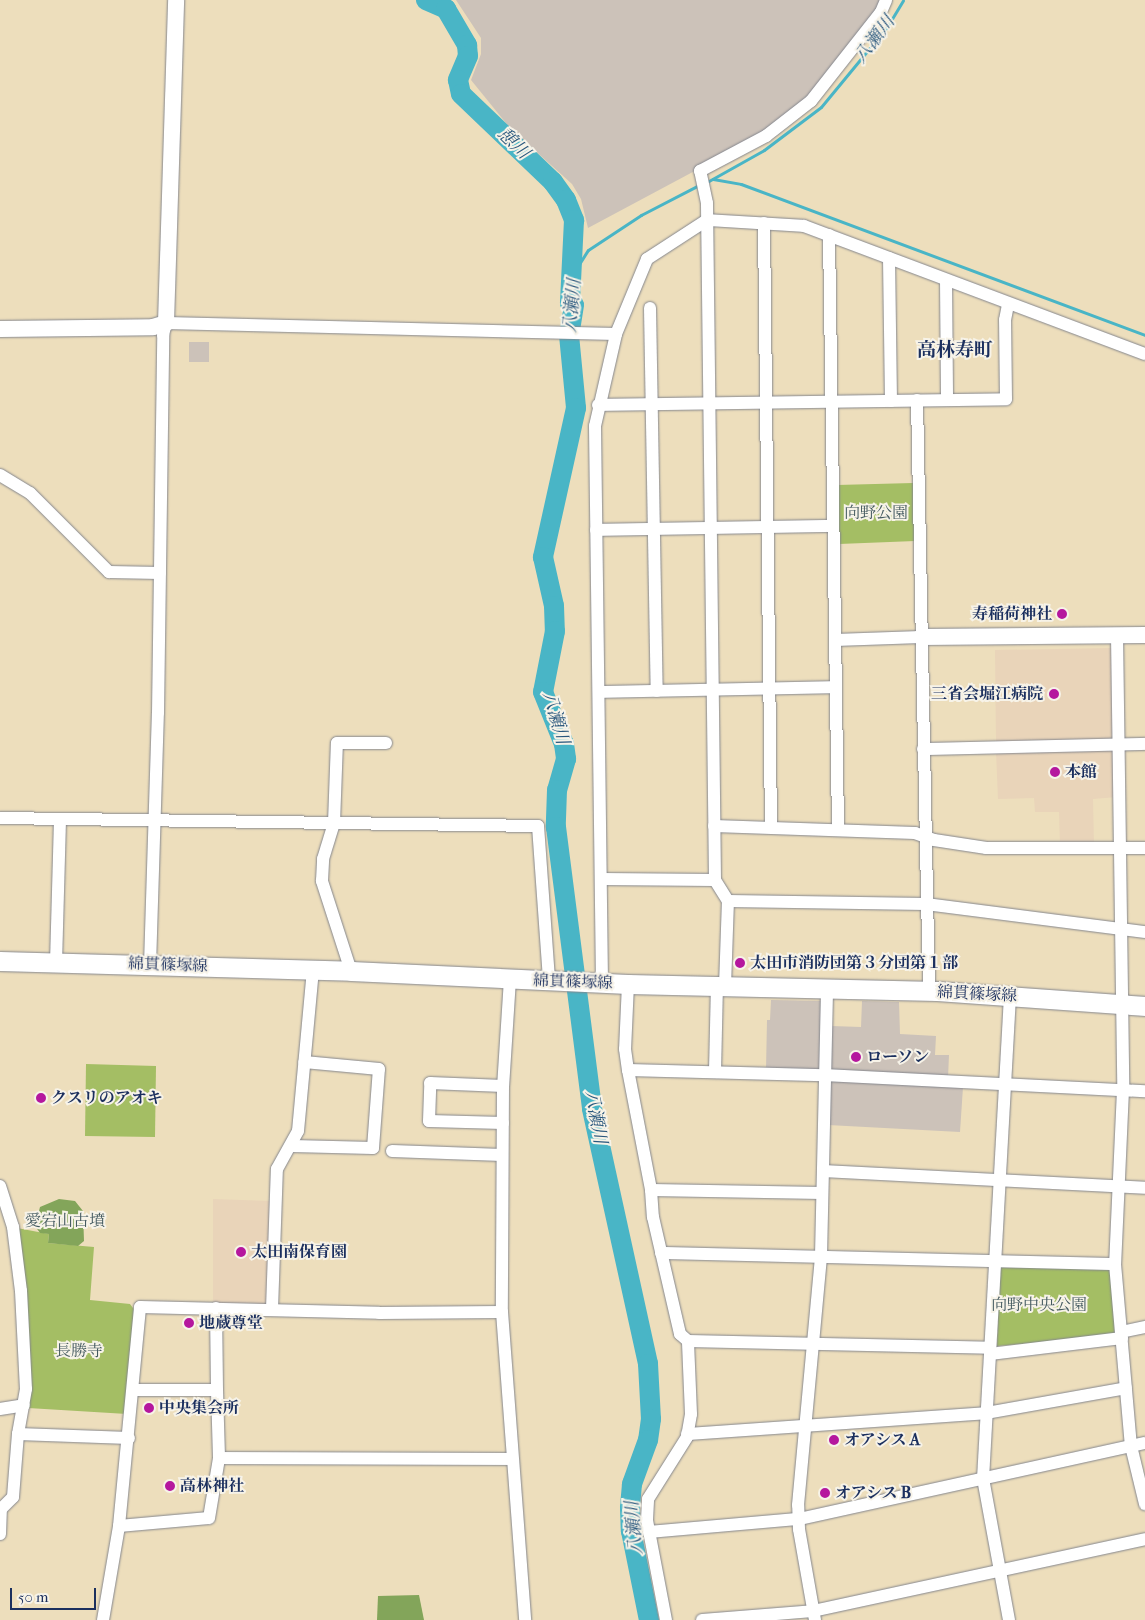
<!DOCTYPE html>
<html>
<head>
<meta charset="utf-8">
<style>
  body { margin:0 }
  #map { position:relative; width:1145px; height:1620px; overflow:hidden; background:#eddebc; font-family:"IM FELL French Canon","Noto Serif JP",serif }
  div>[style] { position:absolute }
  .built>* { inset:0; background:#e9d4b9 }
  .industrial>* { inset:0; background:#ccc2b9 }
  .green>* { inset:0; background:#a4be64 }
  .forest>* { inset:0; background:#83a55a }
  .stream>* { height:3px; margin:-1.5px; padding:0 1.5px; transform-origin:1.5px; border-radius:1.5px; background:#49b5c6 }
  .river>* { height:20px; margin:-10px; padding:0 10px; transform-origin:10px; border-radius:10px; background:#49b5c6 }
  .roads { filter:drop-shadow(0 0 1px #84868d) drop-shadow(0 0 1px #84868d) }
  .minor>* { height:12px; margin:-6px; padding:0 6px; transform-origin:6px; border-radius:6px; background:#fff }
  .tertiary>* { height:16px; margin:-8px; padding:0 8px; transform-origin:8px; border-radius:8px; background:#fff }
  .secondary>* { height:19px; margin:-9.5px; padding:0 9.5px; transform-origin:9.5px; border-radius:9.5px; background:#fff }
  .dots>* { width:14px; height:14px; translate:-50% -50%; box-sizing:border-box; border:2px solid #f7f3e8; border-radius:50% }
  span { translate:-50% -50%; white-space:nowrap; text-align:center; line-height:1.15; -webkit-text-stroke:4px #f7f3e8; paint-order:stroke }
  .park-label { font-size:16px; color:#445a60 }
  .poi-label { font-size:16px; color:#1b2f5e; font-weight:700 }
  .right { translate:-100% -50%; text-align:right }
  .left { translate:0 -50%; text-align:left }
  .street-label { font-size:16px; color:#1b2f5e }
  .water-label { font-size:18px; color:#29577d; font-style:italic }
  .quarter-label { font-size:19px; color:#1b2f5e; font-weight:700 }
  .scale { position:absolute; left:10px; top:1588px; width:86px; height:22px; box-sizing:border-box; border:2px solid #1b2f5e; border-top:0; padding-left:6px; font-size:15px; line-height:18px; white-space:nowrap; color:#1b2f5e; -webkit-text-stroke:4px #f7f3e8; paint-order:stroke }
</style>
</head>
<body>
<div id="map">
  <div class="built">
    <div style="clip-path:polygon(1112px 648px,1115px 739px,996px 743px,995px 650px)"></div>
    <div style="clip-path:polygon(1116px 749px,1117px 797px,1093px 799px,1094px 845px,1060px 845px,1059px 812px,1035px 812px,1034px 798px,998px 799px,996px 752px)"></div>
    <div style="clip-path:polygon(213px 1199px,271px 1201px,268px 1304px,213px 1303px)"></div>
  </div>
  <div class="industrial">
    <div style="clip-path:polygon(456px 0,882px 0,879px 10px,797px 109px,747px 143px,588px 228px,581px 199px,572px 184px,510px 128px,471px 80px,481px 54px,481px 38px)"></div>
    <div style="clip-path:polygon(189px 342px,209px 342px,209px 362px,189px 362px)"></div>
    <div style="clip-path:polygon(771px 1000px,822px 1001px,820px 1071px,766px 1069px,767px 1020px,770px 1020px)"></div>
    <div style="clip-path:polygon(862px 1001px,899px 1002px,900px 1034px,936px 1036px,935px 1055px,949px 1055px,948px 1078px,829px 1072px,831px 1026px,861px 1027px)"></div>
    <div style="clip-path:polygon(829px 1080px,963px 1087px,960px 1132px,828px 1125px)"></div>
  </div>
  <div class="green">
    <div style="clip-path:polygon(913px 483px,915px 541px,839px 544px,837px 485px)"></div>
    <div style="clip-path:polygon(86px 1064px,156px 1066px,155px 1137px,85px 1136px)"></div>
    <div style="clip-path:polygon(17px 1228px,49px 1234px,48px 1243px,94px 1247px,90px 1300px,130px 1304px,136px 1312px,127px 1414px,28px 1408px)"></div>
    <div style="clip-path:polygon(999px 1267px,1111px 1268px,1115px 1336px,997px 1346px)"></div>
  </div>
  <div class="forest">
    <div style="clip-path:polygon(59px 1199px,75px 1201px,83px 1211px,84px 1241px,78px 1246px,48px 1243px,49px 1234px,40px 1233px,35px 1226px,40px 1207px)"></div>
    <div style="clip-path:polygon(419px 1595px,424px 1620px,377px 1620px,378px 1596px)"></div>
  </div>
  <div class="stream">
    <div style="left:713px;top:179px;width:28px;rotate:10deg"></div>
    <div style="left:741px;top:184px;width:431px;rotate:20.5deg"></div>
    <div style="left:707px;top:182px;width:65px;rotate:-29.3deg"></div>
    <div style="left:764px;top:150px;width:71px;rotate:-37deg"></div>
    <div style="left:821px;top:107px;width:104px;rotate:-50.5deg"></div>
    <div style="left:887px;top:27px;width:31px;rotate:-59deg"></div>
    <div style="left:574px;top:305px;width:36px;rotate:-87deg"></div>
    <div style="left:576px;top:269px;width:22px;rotate:-58deg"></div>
    <div style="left:588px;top:250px;width:64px;rotate:-33.4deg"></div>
    <div style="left:641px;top:215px;width:65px;rotate:-27.3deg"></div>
  </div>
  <div class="river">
    <div style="left:426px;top:0;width:22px;rotate:24deg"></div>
    <div style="left:446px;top:9px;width:42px;rotate:59.7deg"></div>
    <div style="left:467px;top:45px;width:11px;rotate:85deg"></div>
    <div style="left:468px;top:56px;width:26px;rotate:113deg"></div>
    <div style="left:458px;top:80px;width:14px;rotate:78deg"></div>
    <div style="left:461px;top:94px;width:127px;rotate:43.7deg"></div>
    <div style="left:553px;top:182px;width:22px;rotate:54deg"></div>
    <div style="left:566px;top:200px;width:22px;rotate:68deg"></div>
    <div style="left:574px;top:220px;width:83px;rotate:92.8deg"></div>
    <div style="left:570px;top:303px;width:4px;rotate:27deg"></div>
    <div style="left:574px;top:305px;width:30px;rotate:99deg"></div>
    <div style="left:569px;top:335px;width:73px;rotate:84.5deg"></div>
    <div style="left:576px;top:408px;width:153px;rotate:102.5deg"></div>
    <div style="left:543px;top:557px;width:50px;rotate:77.3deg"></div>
    <div style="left:554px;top:606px;width:25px;rotate:88deg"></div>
    <div style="left:555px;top:631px;width:62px;rotate:101.1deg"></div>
    <div style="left:543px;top:692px;width:56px;rotate:68deg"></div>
    <div style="left:564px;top:744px;width:15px;rotate:82deg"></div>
    <div style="left:566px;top:759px;width:32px;rotate:106deg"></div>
    <div style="left:557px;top:790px;width:37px;rotate:92deg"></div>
    <div style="left:556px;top:827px;width:284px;rotate:82.7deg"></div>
    <div style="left:592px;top:1109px;width:261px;rotate:77.6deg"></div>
    <div style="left:648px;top:1364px;width:55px;rotate:86.9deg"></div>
    <div style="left:651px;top:1419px;width:21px;rotate:98deg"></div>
    <div style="left:648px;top:1440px;width:47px;rotate:110deg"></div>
    <div style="left:632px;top:1484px;width:24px;rotate:95deg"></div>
    <div style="left:630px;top:1508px;width:23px;rotate:88deg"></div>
    <div style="left:631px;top:1531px;width:91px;rotate:78.6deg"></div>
  </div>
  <div class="roads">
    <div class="minor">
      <div style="left:764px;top:223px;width:604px;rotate:89.34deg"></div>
      <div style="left:829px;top:235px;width:594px;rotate:89.13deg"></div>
      <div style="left:889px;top:258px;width:143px;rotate:89.2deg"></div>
      <div style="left:946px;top:280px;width:120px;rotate:89.5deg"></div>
      <div style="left:650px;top:308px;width:383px;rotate:89deg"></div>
      <div style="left:917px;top:400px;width:591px;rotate:88.84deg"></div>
      <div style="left:598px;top:405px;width:408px;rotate:-0.8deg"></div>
      <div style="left:1006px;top:399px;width:79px;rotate:-90.7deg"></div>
      <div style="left:1005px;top:320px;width:16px;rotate:-79deg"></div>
      <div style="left:0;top:475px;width:35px;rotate:31deg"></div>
      <div style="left:30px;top:493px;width:112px;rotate:45deg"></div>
      <div style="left:109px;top:572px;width:51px;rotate:1.1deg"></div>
      <div style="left:596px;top:530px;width:237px;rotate:-1deg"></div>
      <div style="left:1117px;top:635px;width:455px;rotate:89.2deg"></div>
      <div style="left:1123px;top:1090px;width:174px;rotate:92.6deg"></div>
      <div style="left:1115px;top:1264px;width:183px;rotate:85deg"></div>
      <div style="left:1131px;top:1446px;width:60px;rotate:76.4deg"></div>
      <div style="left:835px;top:640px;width:86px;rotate:-2deg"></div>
      <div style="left:599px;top:692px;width:237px;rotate:-1.2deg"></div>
      <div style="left:923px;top:749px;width:222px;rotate:-1.3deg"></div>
      <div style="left:0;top:818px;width:538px;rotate:0.85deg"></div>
      <div style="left:538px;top:826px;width:155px;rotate:85.9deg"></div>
      <div style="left:714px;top:826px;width:201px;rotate:2deg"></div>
      <div style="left:915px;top:833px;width:20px;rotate:20deg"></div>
      <div style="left:934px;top:840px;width:53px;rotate:8.7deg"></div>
      <div style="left:986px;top:848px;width:159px"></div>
      <div style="left:601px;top:879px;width:114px;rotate:0.5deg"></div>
      <div style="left:728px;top:901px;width:198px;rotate:0.9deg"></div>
      <div style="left:926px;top:904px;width:221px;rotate:7.3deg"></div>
      <div style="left:56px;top:963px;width:144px;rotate:-88.4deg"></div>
      <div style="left:150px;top:965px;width:252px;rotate:-88.2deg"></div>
      <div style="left:158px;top:713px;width:378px;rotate:-89.2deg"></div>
      <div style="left:163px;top:335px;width:12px;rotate:-76deg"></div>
      <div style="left:166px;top:323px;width:450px;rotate:1.4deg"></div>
      <div style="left:351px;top:971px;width:95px;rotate:-107.9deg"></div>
      <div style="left:322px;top:881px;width:22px;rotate:-87deg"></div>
      <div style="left:323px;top:859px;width:38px;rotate:-73deg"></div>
      <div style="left:334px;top:823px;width:80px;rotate:-87.9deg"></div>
      <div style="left:337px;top:743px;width:49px"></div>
      <div style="left:510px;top:979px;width:107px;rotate:93.7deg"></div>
      <div style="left:503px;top:1086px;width:226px;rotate:90.3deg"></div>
      <div style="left:502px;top:1312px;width:309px;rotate:85.7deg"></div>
      <div style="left:602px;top:983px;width:557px;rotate:-90.72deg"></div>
      <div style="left:595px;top:426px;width:94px;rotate:-77.1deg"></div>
      <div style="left:616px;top:334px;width:81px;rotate:-67.5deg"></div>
      <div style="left:647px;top:259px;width:72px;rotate:-33deg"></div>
      <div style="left:707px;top:220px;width:97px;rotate:3.5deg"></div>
      <div style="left:804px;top:226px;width:364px;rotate:20.6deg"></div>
      <div style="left:628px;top:984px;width:65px;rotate:92.6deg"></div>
      <div style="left:625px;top:1049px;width:21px;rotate:82deg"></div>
      <div style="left:628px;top:1070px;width:122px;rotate:79.1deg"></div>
      <div style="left:651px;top:1190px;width:27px;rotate:86deg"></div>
      <div style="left:653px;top:1217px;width:120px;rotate:77deg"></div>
      <div style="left:680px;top:1334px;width:11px;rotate:41deg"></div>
      <div style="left:688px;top:1341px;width:302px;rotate:1.3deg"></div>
      <div style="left:725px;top:986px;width:85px;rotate:-88deg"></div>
      <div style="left:728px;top:901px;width:25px;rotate:-122deg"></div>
      <div style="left:715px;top:880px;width:677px;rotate:-90.68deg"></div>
      <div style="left:707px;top:203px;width:33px;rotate:-102deg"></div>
      <div style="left:700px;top:171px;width:75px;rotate:-27.9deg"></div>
      <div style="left:766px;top:136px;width:57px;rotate:-37.9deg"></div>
      <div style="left:811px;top:101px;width:113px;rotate:-51.8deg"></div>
      <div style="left:881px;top:12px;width:13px;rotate:-67deg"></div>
      <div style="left:628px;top:1070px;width:196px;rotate:1.5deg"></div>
      <div style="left:824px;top:1075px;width:321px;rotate:2.9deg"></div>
      <div style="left:715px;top:1072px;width:86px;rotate:-88.7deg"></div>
      <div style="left:503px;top:1123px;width:74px;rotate:-178.5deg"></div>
      <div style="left:429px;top:1121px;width:38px;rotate:-88deg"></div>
      <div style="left:430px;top:1083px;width:73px;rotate:2.4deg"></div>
      <div style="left:292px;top:1146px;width:81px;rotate:1.4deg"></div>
      <div style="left:373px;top:1148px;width:79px;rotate:-85.7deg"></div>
      <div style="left:379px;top:1069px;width:75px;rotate:-174.7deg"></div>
      <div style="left:392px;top:1151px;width:110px;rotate:2.1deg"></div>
      <div style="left:823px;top:1171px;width:322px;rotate:3deg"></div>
      <div style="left:0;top:1186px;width:43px;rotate:72.4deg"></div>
      <div style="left:13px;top:1227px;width:64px;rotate:82.9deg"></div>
      <div style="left:21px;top:1291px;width:98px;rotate:87.1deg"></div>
      <div style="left:26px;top:1389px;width:46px;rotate:100.1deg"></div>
      <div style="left:18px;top:1434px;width:111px;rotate:2.1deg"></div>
      <div style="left:651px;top:1190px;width:171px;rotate:1deg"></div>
      <div style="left:661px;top:1253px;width:454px;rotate:1.4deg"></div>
      <div style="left:216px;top:1308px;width:82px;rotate:89.3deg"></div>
      <div style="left:272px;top:1309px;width:140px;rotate:-88deg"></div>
      <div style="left:277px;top:1169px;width:43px;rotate:-61.1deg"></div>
      <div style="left:298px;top:1131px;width:162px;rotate:-84.7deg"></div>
      <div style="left:1121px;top:1332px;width:25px;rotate:-12deg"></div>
      <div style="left:990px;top:1354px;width:133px;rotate:-6.9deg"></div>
      <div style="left:133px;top:1390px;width:84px"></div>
      <div style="left:217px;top:1390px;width:68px;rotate:88.3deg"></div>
      <div style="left:219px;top:1458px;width:293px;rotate:0.2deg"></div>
      <div style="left:0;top:1409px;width:24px;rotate:-9deg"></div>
      <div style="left:687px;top:1434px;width:300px;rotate:-4deg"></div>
      <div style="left:986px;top:1413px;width:142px;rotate:-10.1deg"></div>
      <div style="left:119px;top:1526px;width:90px;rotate:-5.1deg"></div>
      <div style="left:209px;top:1518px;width:61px;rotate:-80.5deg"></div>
      <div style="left:649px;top:1532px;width:151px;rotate:-5deg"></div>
      <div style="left:799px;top:1519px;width:354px;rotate:-12.4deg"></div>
      <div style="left:0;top:1534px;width:25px;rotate:-88deg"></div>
      <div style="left:1px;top:1509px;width:17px;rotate:-45deg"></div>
      <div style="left:13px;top:1497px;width:63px;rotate:-85.5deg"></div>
      <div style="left:103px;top:1620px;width:95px;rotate:-80.3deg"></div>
      <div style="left:119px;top:1526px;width:220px;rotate:-84.5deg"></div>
      <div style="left:140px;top:1307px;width:239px;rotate:1.4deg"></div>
      <div style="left:379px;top:1313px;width:123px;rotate:-0.5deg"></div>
      <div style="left:666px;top:1620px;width:102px;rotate:-100.8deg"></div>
      <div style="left:647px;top:1520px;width:21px;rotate:-87deg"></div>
      <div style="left:648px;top:1499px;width:73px;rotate:-57.8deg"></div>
      <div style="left:687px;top:1437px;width:23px;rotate:-80deg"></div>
      <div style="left:691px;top:1414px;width:73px;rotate:-92.4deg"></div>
      <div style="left:702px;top:1620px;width:111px;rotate:-4.6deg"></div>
      <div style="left:813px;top:1611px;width:340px;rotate:-12.2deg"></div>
      <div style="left:815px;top:1620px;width:92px;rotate:-100deg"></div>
      <div style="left:799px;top:1529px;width:24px;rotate:-92deg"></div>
      <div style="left:798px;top:1505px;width:250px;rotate:-84.7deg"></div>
      <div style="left:821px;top:1256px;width:267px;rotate:-88.7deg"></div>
      <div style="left:1009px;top:1620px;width:143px;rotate:-100.4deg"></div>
      <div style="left:983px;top:1479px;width:485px;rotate:-86.8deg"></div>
    </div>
    <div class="tertiary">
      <div style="left:0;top:329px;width:153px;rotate:-0.7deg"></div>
      <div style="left:153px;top:327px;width:14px;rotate:-17deg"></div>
      <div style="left:166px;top:323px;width:323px;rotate:-88.2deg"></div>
      <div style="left:921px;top:637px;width:224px;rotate:-0.5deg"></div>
    </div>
    <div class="secondary">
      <div style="left:0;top:961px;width:351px;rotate:1.6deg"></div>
      <div style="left:351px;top:971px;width:277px;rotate:2.7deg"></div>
      <div style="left:628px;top:984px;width:309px;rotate:1.3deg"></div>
      <div style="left:937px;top:991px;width:209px;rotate:4.1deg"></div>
    </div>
  </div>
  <div class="dots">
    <div style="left:1062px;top:614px;background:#b5179e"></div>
    <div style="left:1054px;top:694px;background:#b5179e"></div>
    <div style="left:1055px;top:772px;background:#b5179e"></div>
    <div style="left:740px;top:963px;background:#b5179e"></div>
    <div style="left:856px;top:1057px;background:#b5179e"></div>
    <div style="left:41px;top:1098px;background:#b5179e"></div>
    <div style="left:241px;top:1252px;background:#b5179e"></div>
    <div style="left:189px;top:1323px;background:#b5179e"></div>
    <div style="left:149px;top:1408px;background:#b5179e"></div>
    <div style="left:834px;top:1440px;background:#b5179e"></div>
    <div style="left:170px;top:1486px;background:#b5179e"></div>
    <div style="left:825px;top:1493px;background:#b5179e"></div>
  </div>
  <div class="park-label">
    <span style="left:876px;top:513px">向野公園</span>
    <span style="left:65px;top:1221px">愛宕山古墳</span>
    <span style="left:1039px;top:1305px">向野中央公園</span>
    <span style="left:79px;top:1351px">長勝寺</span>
  </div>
  <div class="poi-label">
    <span class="right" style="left:1052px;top:614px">寿稲荷神社</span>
    <span class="right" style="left:1043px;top:694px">三省会堀江病院</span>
    <span class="left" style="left:1065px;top:772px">本館</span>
    <span class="left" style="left:750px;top:963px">太田市消防団第３分団第１部</span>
    <span class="left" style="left:866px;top:1057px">ローソン</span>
    <span class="left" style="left:51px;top:1098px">クスリのアオキ</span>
    <span class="left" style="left:251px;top:1252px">太田南保育園</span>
    <span class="left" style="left:199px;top:1323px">地蔵尊堂</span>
    <span class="left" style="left:159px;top:1408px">中央集会所</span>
    <span class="left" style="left:844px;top:1440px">オアシス A</span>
    <span class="left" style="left:180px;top:1486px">高林神社</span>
    <span class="left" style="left:835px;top:1493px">オアシス B</span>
  </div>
  <div class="street-label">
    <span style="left:168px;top:965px;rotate:2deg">綿貫篠塚線</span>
    <span style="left:573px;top:982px;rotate:2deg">綿貫篠塚線</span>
    <span style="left:977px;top:994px;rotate:3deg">綿貫篠塚線</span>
  </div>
  <div class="water-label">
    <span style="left:875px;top:40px;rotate:-53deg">八瀬川</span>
    <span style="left:513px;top:144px;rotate:44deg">憩川</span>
    <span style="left:573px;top:306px;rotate:-85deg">八瀬川</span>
    <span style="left:555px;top:718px;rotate:74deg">八瀬川</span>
    <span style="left:595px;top:1117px;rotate:80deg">八瀬川</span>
    <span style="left:635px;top:1528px;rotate:-95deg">八瀬川</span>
  </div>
  <div class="quarter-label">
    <span style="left:955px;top:351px">高林寿町</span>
  </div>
  <div class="scale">50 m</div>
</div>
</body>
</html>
